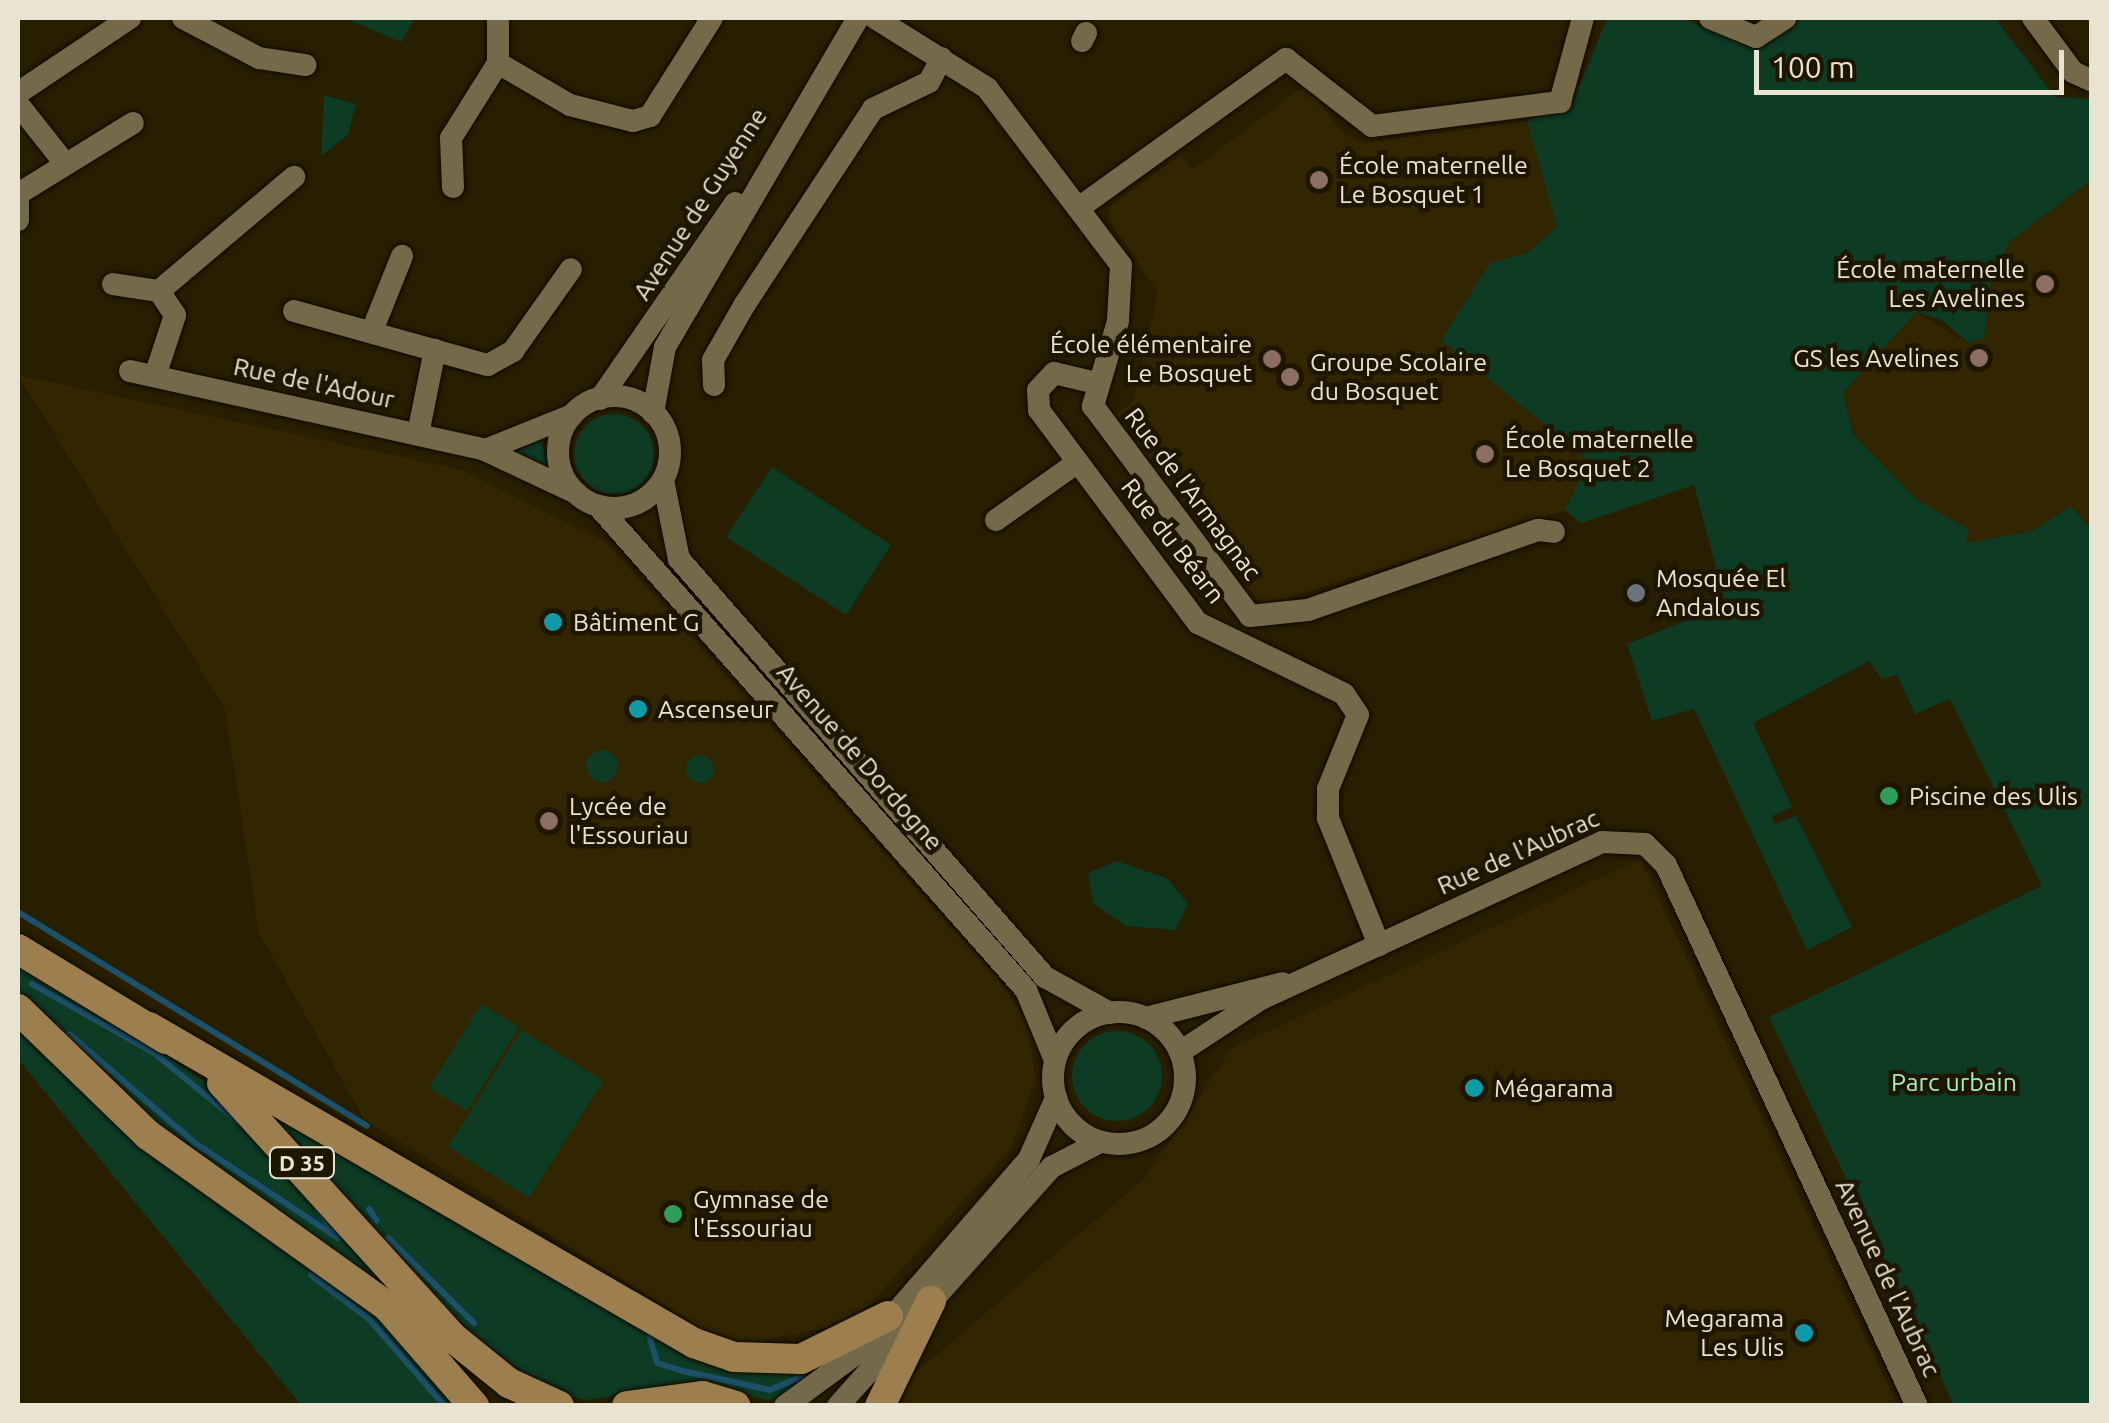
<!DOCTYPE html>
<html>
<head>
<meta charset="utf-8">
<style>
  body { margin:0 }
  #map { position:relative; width:2109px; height:1423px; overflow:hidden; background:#281f01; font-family:Ubuntu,sans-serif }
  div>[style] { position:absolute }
  .built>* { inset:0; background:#312600 }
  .green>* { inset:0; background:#0d3b24 }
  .round { border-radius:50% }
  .stream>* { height:6px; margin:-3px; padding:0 3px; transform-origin:3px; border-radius:3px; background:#1c5169 }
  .roads { filter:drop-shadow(0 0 2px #100900) drop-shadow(0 0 2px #100900) }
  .minor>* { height:22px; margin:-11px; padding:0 11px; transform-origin:11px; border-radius:11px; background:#746a4a }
  .minor>.ring { margin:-11px; padding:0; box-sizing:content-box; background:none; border:22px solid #746a4a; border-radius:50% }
  .primary>* { height:30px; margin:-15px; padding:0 15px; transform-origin:15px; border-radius:15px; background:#9d7e4f }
  .dots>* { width:28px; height:28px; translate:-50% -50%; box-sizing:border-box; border:5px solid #1f1600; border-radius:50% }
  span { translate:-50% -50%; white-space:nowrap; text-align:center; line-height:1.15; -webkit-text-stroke:9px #1f1600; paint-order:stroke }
  .shield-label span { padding:2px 8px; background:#1f1600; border:2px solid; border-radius:8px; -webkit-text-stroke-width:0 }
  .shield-label { font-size:22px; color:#e9e3d2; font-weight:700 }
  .poi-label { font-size:25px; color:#e9e3d2 }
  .left { translate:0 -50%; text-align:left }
  .right { translate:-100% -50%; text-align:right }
  .street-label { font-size:25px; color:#e9e3d2 }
  .park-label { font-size:25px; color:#a3efc1 }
  .frame { position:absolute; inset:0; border:20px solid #e9e3d2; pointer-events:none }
  .scale { position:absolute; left:1754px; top:50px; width:310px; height:45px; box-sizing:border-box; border:5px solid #e9e3d2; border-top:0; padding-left:12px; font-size:30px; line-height:35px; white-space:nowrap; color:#e9e3d2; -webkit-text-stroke:8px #1f1600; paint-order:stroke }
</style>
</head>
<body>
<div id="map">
  <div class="built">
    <div style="clip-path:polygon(1305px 85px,1345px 135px,1364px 143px,1527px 121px,1558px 227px,1527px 253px,1490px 263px,1442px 340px,1589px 461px,1565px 510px,1262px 606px,1115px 414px,1133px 402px,1158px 293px,1109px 220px,1109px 207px,1181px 155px,1193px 169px)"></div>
    <div style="clip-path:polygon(2091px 180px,2091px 529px,2071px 506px,2032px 531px,1973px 544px,1940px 538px,1863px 469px,1843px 393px,1916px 312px,1967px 343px,1983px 338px,1990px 286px,2009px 242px)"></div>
    <div style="clip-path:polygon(18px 375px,462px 470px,605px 541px,997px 978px,1029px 1024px,1035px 1082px,1011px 1148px,871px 1303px,846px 1324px,743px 1344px,699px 1328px,364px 1119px,259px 933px,225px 709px)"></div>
    <div style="clip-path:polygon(1640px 859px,1897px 1405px,904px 1406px,902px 1384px,1145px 1178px,1232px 1048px)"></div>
  </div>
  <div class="green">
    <div style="clip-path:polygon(344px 18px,415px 18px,401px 42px)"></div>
    <div style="clip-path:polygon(1607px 18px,1682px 18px,1757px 50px,1802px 18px,1995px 18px,2055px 97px,2091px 99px,2091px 180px,2009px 242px,1990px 286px,1984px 338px,1968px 343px,1942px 320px,1916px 312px,1843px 393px,1853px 434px,1917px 500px,1968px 529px,1966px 543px,2032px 531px,2071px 506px,2091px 529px,2091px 1405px,1954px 1405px,1769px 1017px,2042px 886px,1950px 699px,1915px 714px,1897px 675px,1882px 679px,1869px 661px,1753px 723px,1792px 807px,1772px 816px,1775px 824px,1796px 816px,1852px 927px,1807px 950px,1694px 709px,1652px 721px,1627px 644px,1726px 605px,1694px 485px,1581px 523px,1565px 510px,1589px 461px,1441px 340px,1490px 263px,1527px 253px,1557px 227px,1527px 121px,1572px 105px)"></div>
    <div style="clip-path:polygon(324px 95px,356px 104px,348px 135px,321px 156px)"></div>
    <div class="round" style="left:574px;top:414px;width:80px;height:80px"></div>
    <div style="clip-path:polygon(540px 438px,550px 476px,499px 453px,523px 447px)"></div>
    <div style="clip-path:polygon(772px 467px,891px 545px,846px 615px,726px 537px)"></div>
    <div class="round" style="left:586px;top:750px;width:32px;height:32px"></div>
    <div class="round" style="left:686px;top:755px;width:28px;height:28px"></div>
    <div style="clip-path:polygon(1117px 861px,1168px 879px,1188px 904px,1175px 930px,1126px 926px,1093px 903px,1088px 873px)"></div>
    <div style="clip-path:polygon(18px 956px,233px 1101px,397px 1296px,154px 1125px,18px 999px)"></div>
    <div style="clip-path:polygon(481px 1004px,519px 1027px,467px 1111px,429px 1088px)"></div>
    <div style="clip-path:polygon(18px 1028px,105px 1113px,384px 1320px,457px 1405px,301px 1405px,18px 1059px)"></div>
    <div style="clip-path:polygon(521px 1030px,603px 1081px,529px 1198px,448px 1147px)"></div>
    <div class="round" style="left:1072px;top:1031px;width:90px;height:90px"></div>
    <div style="clip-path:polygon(250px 1094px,705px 1356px,828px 1359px,791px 1396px,768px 1400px,694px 1381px,589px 1400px,538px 1391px,423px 1300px)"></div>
  </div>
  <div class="stream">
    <div style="left:18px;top:912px;width:409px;rotate:31.5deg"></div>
    <div style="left:32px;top:984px;width:140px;rotate:29.5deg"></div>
    <div style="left:154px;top:1053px;width:107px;rotate:39.3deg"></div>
    <div style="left:69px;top:1034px;width:167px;rotate:40.9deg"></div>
    <div style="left:195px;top:1143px;width:172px;rotate:33.6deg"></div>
    <div style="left:369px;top:1209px;width:14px;rotate:56deg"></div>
    <div style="left:318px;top:1211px;width:33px;rotate:51deg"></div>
    <div style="left:388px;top:1238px;width:121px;rotate:44.7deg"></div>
    <div style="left:311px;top:1275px;width:73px;rotate:37.2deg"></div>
    <div style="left:369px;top:1319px;width:116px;rotate:48.9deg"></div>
    <div style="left:650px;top:1338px;width:26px;rotate:74deg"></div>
    <div style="left:657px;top:1363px;width:27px;rotate:17deg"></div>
    <div style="left:683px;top:1371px;width:89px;rotate:12.3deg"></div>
    <div style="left:770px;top:1390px;width:33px;rotate:-23deg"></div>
  </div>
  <div class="roads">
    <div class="minor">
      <div style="left:183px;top:18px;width:86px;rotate:27.8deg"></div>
      <div style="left:259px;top:58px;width:47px;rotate:8.7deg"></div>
      <div style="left:498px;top:18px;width:45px;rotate:90deg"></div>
      <div style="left:498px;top:63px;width:83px;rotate:30.3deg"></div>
      <div style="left:570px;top:105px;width:65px;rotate:14.3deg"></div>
      <div style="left:633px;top:121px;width:18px;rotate:-16deg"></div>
      <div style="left:650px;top:116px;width:116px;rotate:-57.7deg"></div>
      <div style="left:875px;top:18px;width:132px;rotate:32deg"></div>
      <div style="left:987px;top:88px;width:222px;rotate:52.9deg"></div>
      <div style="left:1121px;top:265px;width:56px;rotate:93.1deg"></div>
      <div style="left:1118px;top:321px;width:89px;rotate:106.4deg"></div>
      <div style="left:1093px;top:406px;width:262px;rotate:53.2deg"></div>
      <div style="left:1250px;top:616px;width:58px;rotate:-5.9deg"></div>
      <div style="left:1308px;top:610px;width:244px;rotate:-19.2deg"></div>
      <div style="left:1538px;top:530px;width:16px;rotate:7deg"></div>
      <div style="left:1710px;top:18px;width:50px;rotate:22.4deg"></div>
      <div style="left:1756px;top:37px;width:35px;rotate:-33deg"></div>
      <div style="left:2033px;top:18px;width:67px;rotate:53.5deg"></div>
      <div style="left:2073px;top:72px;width:21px;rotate:25deg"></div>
      <div style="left:1082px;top:41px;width:9px;rotate:-63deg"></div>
      <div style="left:18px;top:93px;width:135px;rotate:-33.8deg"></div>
      <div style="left:18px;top:104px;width:73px;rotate:51.7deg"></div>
      <div style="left:453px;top:187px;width:49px;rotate:-92.3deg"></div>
      <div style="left:451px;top:138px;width:89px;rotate:-57.9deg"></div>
      <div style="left:18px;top:194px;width:135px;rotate:-31.7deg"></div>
      <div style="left:18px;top:197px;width:23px;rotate:90deg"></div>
      <div style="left:1080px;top:207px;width:254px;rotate:-35.7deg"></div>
      <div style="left:1286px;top:59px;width:109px;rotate:37.9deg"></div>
      <div style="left:1372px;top:126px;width:190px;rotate:-7.3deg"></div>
      <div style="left:1560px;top:102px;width:87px;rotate:-74.7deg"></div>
      <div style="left:113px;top:284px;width:47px;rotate:8.7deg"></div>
      <div style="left:294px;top:311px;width:201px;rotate:15.6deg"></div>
      <div style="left:488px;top:365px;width:29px;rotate:-29deg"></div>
      <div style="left:513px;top:351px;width:100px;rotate:-54.7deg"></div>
      <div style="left:372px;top:331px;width:81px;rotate:-68.2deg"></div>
      <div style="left:130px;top:371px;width:364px;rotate:12.5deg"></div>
      <div style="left:485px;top:450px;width:101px;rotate:25.3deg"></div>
      <div style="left:155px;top:376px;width:64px;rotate:-71.8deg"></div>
      <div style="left:175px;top:315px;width:29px;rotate:-124deg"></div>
      <div style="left:159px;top:291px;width:177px;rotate:-40.2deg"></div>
      <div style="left:1096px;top:383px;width:43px;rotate:-166.6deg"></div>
      <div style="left:1054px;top:373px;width:23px;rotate:133deg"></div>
      <div style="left:1038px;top:390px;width:20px;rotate:87deg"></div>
      <div style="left:1039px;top:410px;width:266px;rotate:53.3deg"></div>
      <div style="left:1198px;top:623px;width:162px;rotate:25.9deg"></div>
      <div style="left:1344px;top:694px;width:25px;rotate:56deg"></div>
      <div style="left:1358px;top:715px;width:80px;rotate:112.1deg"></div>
      <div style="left:1328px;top:789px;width:29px;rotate:90deg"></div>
      <div style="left:1328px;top:818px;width:137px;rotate:68.1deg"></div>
      <div style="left:714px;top:385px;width:25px;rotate:-92deg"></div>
      <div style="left:713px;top:360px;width:64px;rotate:-60.3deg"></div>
      <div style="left:745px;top:304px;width:233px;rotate:-56.7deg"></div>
      <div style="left:873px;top:109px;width:62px;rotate:-25.7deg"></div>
      <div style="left:929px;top:82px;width:27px;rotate:-62deg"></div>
      <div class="ring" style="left:558px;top:396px;width:90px;height:90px"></div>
      <div style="left:600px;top:399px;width:238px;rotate:-55.4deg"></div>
      <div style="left:653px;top:413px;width:67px;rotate:-79.7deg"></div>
      <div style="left:665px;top:347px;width:381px;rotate:-59.6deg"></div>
      <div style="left:418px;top:434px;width:86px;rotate:-78.6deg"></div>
      <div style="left:485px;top:450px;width:94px;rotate:-21.9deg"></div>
      <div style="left:663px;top:480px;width:81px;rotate:78.6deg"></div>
      <div style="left:679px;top:559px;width:556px;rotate:48.79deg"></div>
      <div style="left:1045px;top:977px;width:74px;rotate:29deg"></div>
      <div style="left:598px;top:506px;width:646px;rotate:48.51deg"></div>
      <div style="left:1026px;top:990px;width:76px;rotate:67.5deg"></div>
      <div style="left:996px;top:520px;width:100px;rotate:-35.3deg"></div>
      <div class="ring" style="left:1053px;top:1012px;width:110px;height:110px"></div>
      <div style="left:1146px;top:1018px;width:141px;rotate:-14.3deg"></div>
      <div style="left:1180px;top:1052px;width:97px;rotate:-33.2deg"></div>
      <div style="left:1261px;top:999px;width:375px;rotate:-24.7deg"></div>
      <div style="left:1602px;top:842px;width:43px;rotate:2.7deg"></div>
      <div style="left:1645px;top:844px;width:30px;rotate:45deg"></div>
      <div style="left:1666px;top:865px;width:596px;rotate:65.11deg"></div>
      <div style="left:785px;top:1406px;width:103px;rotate:-36.3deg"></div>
      <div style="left:868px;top:1345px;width:246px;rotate:-49.1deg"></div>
      <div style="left:1029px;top:1159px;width:67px;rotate:-66.1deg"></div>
      <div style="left:838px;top:1406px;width:321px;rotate:-48.2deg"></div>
      <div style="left:1052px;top:1167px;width:54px;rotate:-27.5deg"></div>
    </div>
    <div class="primary">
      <div style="left:18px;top:949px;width:173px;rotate:31.3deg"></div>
      <div style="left:18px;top:1009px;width:181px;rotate:44.1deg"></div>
      <div style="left:148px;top:1135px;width:294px;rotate:35.6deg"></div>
      <div style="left:387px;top:1306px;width:133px;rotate:49deg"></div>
      <div style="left:149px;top:1027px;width:630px;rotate:30.11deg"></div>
      <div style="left:694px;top:1343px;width:42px;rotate:19.3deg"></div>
      <div style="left:734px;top:1357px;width:67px;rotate:1.7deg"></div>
      <div style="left:801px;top:1359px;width:97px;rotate:-26.3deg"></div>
      <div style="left:222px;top:1083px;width:343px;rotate:47.8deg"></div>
      <div style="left:452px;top:1337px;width:73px;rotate:38.9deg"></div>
      <div style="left:509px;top:1383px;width:55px;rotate:24.7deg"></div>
      <div style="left:627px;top:1406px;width:77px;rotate:-7.5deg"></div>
      <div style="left:703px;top:1396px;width:34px;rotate:17deg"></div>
      <div style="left:880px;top:1406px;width:117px;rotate:-64.1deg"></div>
    </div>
  </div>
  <div class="dots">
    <div style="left:1319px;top:180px;background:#8d6e63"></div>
    <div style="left:2045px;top:284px;background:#8d6e63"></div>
    <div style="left:1979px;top:358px;background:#8d6e63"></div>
    <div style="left:1272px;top:359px;background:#8d6e63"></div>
    <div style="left:1290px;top:377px;background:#8d6e63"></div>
    <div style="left:1485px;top:454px;background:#8d6e63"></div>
    <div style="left:1636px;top:593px;background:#6b7280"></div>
    <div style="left:553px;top:622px;background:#0f9aa8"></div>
    <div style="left:638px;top:709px;background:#0f9aa8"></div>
    <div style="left:1889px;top:796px;background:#2e9e5b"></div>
    <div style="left:549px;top:821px;background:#8d6e63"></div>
    <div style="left:1474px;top:1088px;background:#0f9aa8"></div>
    <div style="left:673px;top:1214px;background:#2e9e5b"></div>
    <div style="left:1804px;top:1333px;background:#0f9aa8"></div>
  </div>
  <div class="shield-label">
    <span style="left:302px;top:1163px">D 35</span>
  </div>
  <div class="poi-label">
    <span class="left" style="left:1339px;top:180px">École maternelle<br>Le Bosquet 1</span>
    <span class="right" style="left:2025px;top:284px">École maternelle<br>Les Avelines</span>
    <span class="right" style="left:1252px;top:359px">École élémentaire<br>Le Bosquet</span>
    <span class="right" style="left:1959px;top:358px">GS les Avelines</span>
    <span class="left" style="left:1310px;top:377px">Groupe Scolaire<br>du Bosquet</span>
    <span class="left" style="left:1505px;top:454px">École maternelle<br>Le Bosquet 2</span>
    <span class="left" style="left:1656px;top:593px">Mosquée El<br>Andalous</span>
    <span class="left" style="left:573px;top:622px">Bâtiment G</span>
    <span class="left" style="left:658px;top:709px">Ascenseur</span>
    <span class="left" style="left:1909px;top:796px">Piscine des Ulis</span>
    <span class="left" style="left:569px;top:821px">Lycée de<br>l'Essouriau</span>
    <span class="left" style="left:1494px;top:1088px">Mégarama</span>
    <span class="left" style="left:693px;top:1214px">Gymnase de<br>l'Essouriau</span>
    <span class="right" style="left:1784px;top:1333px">Megarama<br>Les Ulis</span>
  </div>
  <div class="street-label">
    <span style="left:700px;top:204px;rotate:-57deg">Avenue de Guyenne</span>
    <span style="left:314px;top:383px;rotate:12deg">Rue de l'Adour</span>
    <span style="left:1193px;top:494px;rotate:53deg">Rue de l'Armagnac</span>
    <span style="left:1173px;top:541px;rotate:52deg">Rue du Béarn</span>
    <span style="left:860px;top:757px;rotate:49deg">Avenue de Dordogne</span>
    <span style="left:1518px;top:852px;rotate:-24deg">Rue de l'Aubrac</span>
    <span style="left:1888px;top:1278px;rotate:65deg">Avenue de l'Aubrac</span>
  </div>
  <div class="park-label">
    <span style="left:1954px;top:1082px">Parc urbain</span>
  </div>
  <div class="frame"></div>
  <div class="scale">100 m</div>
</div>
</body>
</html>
